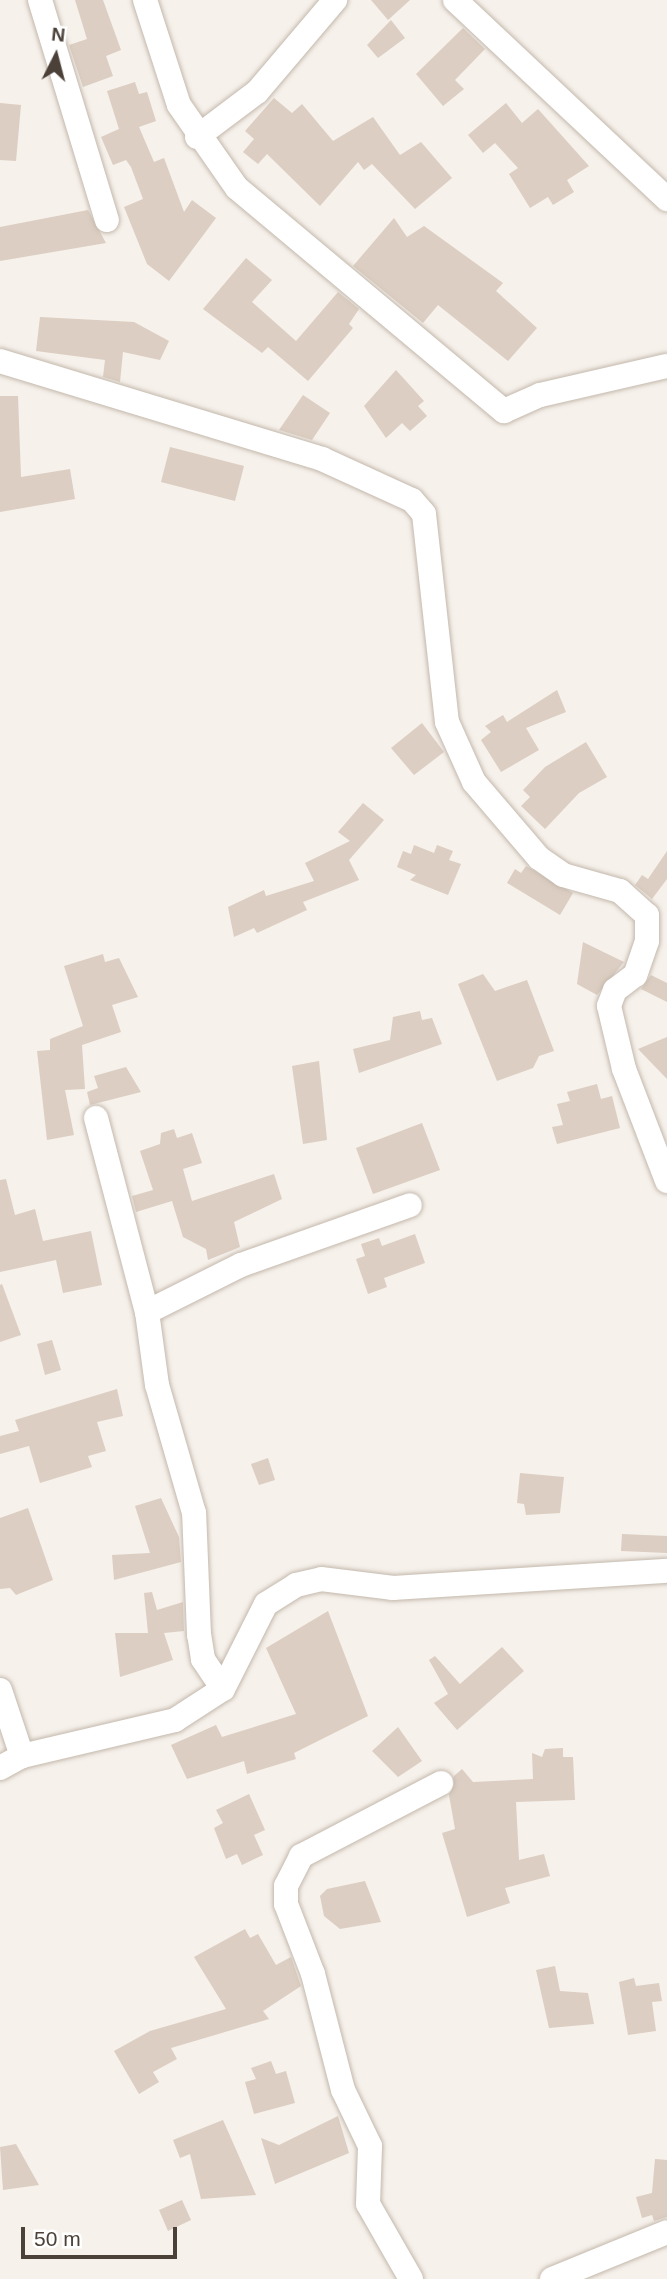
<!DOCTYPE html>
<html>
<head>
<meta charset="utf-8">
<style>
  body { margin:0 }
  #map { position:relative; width:667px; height:2279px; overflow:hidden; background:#f6f1eb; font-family:Helvetica,sans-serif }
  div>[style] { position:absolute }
  .building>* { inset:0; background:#dccec2 }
  .roads { filter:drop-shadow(0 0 2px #c3b8ac) drop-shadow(0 0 2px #c3b8ac) }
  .street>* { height:24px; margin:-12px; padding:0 12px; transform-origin:12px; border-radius:12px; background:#fff }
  span { translate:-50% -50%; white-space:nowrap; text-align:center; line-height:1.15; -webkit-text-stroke:6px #fff; paint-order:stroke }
  .north { position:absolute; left:21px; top:21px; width:70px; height:70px; -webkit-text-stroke:5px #fff; paint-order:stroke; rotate:6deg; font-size:19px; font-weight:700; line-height:28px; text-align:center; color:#4b4138 }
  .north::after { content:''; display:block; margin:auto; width:24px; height:32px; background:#4b4138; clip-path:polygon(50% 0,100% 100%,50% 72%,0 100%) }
  .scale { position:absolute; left:21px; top:2227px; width:156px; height:32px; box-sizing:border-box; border:4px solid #4b4138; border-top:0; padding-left:9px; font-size:21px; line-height:24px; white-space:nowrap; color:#4b4138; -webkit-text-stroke:5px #fff; paint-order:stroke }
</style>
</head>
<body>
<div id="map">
  <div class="building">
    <div style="clip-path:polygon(75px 0,103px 0,121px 50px,106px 56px,113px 76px,83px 87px,69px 45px,87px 39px)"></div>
    <div style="clip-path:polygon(371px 0,410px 0,388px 20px)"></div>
    <div style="clip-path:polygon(391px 20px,405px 38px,378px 58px,367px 45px)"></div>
    <div style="clip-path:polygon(463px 28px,485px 49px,455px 80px,464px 89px,443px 106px,416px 74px)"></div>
    <div style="clip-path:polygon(135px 82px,139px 94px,147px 92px,156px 121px,139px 127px,154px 162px,164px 158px,184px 212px,192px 200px,216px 218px,169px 281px,147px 264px,124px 207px,143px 199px,131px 167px,126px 160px,113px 165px,101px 137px,119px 129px,107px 91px)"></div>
    <div style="clip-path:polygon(274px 98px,292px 113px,302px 104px,333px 141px,373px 117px,400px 155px,421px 142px,452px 178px,415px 209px,372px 164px,364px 170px,358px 162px,320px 206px,267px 154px,258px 164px,243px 152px,254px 139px,245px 131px)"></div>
    <div style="clip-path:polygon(0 103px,21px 105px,16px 161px,0 160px)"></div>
    <div style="clip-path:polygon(506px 103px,522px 123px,538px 109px,589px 166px,567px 180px,574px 192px,553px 205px,548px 197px,530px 208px,509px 174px,518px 168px,495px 143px,483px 153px,468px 135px)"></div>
    <div style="clip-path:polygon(88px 210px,106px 243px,0 261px,0 227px)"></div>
    <div style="clip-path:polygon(394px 218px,407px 237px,424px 226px,503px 283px,496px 291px,537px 328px,508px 361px,438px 305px,423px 323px,353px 266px)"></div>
    <div style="clip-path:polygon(246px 258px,272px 280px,252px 302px,296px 341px,338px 292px,359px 309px,349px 324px,353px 328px,308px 381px,268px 347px,262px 353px,203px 309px)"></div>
    <div style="clip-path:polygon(40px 317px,134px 322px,169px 341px,160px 360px,123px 352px,120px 382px,103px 377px,105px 360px,36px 351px)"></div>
    <div style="clip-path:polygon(396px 370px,424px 401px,418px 406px,427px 416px,410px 431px,402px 423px,386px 438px,364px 406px)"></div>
    <div style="clip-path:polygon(303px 395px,330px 413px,312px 440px,279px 430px)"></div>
    <div style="clip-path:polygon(0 396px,18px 396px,21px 477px,70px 469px,75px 499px,0 512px)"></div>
    <div style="clip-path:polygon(170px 447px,244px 466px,235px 501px,161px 482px)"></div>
    <div style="clip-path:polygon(557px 690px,566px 712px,526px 728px,539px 750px,501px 772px,481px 740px,491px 732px,485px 726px,503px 715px,507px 722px)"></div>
    <div style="clip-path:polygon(422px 723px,444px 752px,414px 775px,391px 748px)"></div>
    <div style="clip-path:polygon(586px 742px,607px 777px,579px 793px,545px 829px,521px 806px,530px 797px,523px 790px,545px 767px)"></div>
    <div style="clip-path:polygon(363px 803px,384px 820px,349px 860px,359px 880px,303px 902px,307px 910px,257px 933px,254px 928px,234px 937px,228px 907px,264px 890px,266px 896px,314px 881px,305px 863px,350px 841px,338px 832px)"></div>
    <div style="clip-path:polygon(414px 845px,434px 853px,437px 845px,453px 851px,449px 860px,461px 864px,448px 895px,410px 880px,416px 875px,397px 867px,403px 851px,411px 854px)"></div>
    <div style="clip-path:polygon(667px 851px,667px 879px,652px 899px,635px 885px,642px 875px,648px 879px)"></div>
    <div style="clip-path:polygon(526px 866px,573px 893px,560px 915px,507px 883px,515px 869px,521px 873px)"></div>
    <div style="clip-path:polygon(583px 942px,624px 962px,597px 995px,577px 984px)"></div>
    <div style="clip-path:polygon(103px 954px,105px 962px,119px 958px,138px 997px,112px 1005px,121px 1032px,82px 1045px,85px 1089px,65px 1090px,74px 1135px,47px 1140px,37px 1051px,50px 1050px,50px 1039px,83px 1026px,64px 966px)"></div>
    <div style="clip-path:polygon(483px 974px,495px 991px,527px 980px,554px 1051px,539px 1056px,533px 1068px,497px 1081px,458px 984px)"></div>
    <div style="clip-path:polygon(651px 975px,667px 983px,667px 1002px,641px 989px)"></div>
    <div style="clip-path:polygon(420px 1011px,422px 1020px,432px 1018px,442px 1044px,359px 1073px,353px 1049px,390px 1040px,393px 1017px)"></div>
    <div style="clip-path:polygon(667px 1037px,667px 1079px,638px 1049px)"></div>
    <div style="clip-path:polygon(319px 1061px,327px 1140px,303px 1144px,292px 1066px)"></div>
    <div style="clip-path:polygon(126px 1067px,141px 1092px,90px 1105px,87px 1092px,98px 1088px,94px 1076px)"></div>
    <div style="clip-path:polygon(597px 1084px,601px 1099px,612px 1096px,620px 1128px,557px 1144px,552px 1127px,563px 1125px,557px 1104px,570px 1101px,567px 1092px)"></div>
    <div style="clip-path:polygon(422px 1123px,440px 1170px,373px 1194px,356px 1148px)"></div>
    <div style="clip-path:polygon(174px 1129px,177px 1138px,192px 1133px,202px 1163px,183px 1169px,192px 1201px,274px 1174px,282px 1199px,234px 1222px,240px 1247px,208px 1260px,206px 1249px,183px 1237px,172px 1201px,136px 1212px,132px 1196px,153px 1190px,140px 1151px,160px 1144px,161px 1133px)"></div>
    <div style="clip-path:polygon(6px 1179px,15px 1215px,35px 1209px,43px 1241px,91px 1231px,102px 1285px,63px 1293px,56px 1260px,0 1272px,0 1180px)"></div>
    <div style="clip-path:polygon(415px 1234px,425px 1263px,384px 1278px,387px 1287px,368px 1294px,356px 1259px,365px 1256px,361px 1244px,379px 1238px,382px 1246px)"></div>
    <div style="clip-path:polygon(2px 1284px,21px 1335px,0 1342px,0 1285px)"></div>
    <div style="clip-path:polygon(52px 1340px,61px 1370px,45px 1375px,37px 1344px)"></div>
    <div style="clip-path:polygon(117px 1389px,123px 1416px,97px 1422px,106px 1451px,88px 1456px,92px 1467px,40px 1483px,29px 1446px,0 1454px,0 1436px,19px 1431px,15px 1420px)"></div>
    <div style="clip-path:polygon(268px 1458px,275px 1480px,259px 1485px,251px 1464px)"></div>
    <div style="clip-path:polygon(520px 1473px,564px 1477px,560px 1513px,526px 1515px,524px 1504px,517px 1503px)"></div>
    <div style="clip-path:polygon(161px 1498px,179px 1537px,181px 1562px,114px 1580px,112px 1555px,150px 1553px,135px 1506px)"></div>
    <div style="clip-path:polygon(28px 1508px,53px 1580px,16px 1595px,10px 1588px,0 1589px,0 1518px)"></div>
    <div style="clip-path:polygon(622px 1534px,667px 1536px,667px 1553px,621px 1551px)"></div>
    <div style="clip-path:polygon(152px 1592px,157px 1610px,183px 1602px,184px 1631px,164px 1633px,173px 1660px,120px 1677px,115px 1633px,148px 1633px,144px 1593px)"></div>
    <div style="clip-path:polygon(328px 1611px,368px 1716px,294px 1753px,296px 1759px,247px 1774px,244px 1761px,187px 1779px,171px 1745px,216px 1725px,222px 1737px,296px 1714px,266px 1648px)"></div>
    <div style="clip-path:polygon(502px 1647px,524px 1671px,457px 1730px,434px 1703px,448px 1694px,429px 1660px,435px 1656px,460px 1684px)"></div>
    <div style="clip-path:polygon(398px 1727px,422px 1761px,398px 1777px,372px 1751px)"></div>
    <div style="clip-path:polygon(563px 1748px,563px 1757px,573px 1757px,575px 1800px,516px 1802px,519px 1860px,544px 1854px,550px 1876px,505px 1888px,510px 1903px,467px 1917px,442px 1833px,455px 1829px,449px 1795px,454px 1776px,462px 1769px,473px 1782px,533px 1779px,532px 1753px,542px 1757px,545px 1749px)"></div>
    <div style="clip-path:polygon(249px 1794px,265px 1830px,254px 1835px,263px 1855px,242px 1865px,237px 1854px,226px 1859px,214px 1828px,223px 1823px,216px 1810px)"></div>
    <div style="clip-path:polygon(365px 1881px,381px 1922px,340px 1929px,324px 1916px,320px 1896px,327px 1889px)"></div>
    <div style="clip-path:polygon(245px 1929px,250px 1938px,258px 1934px,276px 1965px,291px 1957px,301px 1986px,263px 2011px,269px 2019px,171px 2048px,177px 2059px,153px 2072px,159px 2082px,139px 2094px,114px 2051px,150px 2031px,226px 2009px,194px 1957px)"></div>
    <div style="clip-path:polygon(555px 1966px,560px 1991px,588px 1993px,594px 2024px,549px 2028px,536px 1970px)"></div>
    <div style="clip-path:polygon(634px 1978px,636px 1986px,659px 1983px,662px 2001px,652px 2002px,656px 2031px,628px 2035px,619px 1982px)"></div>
    <div style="clip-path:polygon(271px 2061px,276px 2074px,286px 2071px,295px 2103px,254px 2114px,245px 2082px,256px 2079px,251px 2068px)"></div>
    <div style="clip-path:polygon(338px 2116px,349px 2153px,275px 2184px,261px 2138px,279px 2145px)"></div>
    <div style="clip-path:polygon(223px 2120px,256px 2195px,201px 2199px,190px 2154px,180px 2158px,173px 2140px)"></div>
    <div style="clip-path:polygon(16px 2144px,39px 2185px,3px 2190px,0 2147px)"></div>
    <div style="clip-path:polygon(655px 2159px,667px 2160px,667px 2217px,654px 2221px,652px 2215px,642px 2218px,636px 2197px,652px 2193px)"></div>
    <div style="clip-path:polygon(182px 2200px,191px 2220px,168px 2231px,159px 2210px)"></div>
  </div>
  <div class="roads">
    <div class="street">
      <div style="left:40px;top:0;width:230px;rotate:73.1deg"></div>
      <div style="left:145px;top:0;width:110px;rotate:72.1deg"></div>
      <div style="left:179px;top:105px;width:101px;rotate:55.1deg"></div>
      <div style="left:237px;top:188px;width:348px;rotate:39.9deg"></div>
      <div style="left:504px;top:411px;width:39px;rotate:-24deg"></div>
      <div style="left:540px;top:395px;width:130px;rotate:-12.9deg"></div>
      <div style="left:455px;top:0;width:291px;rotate:43.2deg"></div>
      <div style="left:197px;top:137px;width:75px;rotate:-36.9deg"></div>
      <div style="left:257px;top:92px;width:121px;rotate:-49.7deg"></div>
      <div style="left:0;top:361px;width:337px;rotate:16.9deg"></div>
      <div style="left:322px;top:459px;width:99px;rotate:24.5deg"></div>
      <div style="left:412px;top:500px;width:18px;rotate:49deg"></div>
      <div style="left:424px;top:514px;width:209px;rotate:83.7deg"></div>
      <div style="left:447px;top:722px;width:66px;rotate:65.8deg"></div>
      <div style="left:474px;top:782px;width:100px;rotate:49.5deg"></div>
      <div style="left:539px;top:858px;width:29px;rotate:35deg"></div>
      <div style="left:563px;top:875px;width:59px;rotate:15.7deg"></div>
      <div style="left:620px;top:891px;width:36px;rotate:42deg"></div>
      <div style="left:647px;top:915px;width:26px;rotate:90deg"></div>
      <div style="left:647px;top:941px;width:36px;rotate:109deg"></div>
      <div style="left:635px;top:975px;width:25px;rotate:143deg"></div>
      <div style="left:615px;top:990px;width:17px;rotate:111deg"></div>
      <div style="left:609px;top:1006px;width:65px;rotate:76.6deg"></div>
      <div style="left:624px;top:1069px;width:120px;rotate:69deg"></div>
      <div style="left:96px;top:1118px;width:201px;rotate:75.3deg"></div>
      <div style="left:223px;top:1689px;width:36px;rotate:-124deg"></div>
      <div style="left:203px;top:1659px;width:24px;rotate:-99deg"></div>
      <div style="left:199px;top:1635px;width:122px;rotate:-92.3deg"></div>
      <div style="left:194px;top:1513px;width:133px;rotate:-106.1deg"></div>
      <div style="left:157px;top:1385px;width:74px;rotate:-97.8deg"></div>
      <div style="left:147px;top:1312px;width:105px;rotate:-26.6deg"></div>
      <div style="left:241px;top:1265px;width:179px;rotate:-19.5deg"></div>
      <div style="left:0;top:1690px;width:70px;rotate:71.6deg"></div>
      <div style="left:0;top:1768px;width:25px;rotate:-29deg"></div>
      <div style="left:22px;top:1756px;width:157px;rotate:-13.2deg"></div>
      <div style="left:175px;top:1720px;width:57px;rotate:-32.9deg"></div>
      <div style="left:223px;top:1689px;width:95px;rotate:-63.2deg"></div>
      <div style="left:266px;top:1604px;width:36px;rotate:-32deg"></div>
      <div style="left:296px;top:1585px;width:26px;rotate:-13deg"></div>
      <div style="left:321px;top:1579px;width:73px;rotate:7.1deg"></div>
      <div style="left:393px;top:1588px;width:275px;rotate:-3.6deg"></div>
      <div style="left:411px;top:2279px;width:86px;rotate:-119.8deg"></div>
      <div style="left:368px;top:2204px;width:58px;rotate:-88deg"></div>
      <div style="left:370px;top:2146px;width:62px;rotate:-115.7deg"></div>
      <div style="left:343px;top:2090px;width:120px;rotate:-104.5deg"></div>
      <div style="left:313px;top:1974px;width:75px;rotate:-111.1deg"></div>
      <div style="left:286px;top:1904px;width:18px;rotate:-90deg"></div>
      <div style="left:286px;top:1886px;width:34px;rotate:-63deg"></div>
      <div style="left:301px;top:1856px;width:158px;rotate:-27.5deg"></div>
      <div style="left:552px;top:2279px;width:124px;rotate:-22.2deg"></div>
    </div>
  </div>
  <div class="north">N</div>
  <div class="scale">50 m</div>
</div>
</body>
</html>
